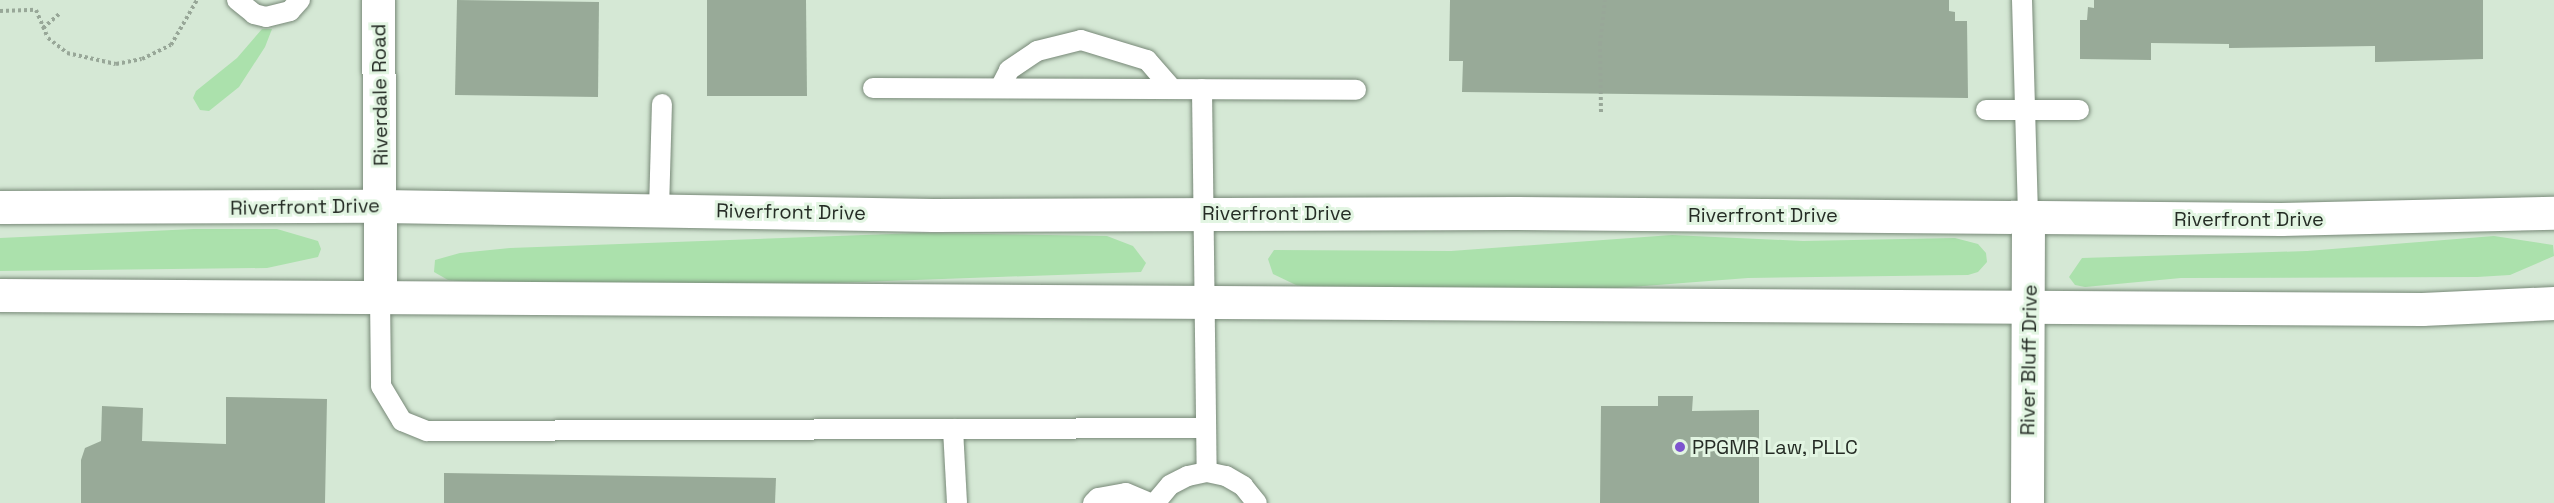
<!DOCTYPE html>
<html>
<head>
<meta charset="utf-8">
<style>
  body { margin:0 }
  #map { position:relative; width:2554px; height:503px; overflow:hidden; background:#d5e8d5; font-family:"Space Grotesk",sans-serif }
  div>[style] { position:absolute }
  .green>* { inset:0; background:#abe1ac }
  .building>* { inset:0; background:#98aa98 }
  .path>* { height:4px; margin-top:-2px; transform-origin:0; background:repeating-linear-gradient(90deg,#98a798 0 3px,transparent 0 6px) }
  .roads { filter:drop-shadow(0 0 2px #787) drop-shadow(0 0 2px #787) }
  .service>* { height:20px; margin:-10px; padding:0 10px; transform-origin:10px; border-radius:10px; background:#fff }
  .minor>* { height:33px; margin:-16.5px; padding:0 16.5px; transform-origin:16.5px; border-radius:16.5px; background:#fff }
  .tertiary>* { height:33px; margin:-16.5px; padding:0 16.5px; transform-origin:16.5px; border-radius:16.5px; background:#fff }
  .dots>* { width:16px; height:16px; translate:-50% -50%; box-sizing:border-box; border:3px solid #e2f5e2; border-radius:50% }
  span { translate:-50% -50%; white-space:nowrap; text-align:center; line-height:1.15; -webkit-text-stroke:6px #e2f5e2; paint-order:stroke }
  .street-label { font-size:20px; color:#252c25 }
  .poi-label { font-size:20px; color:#252c25 }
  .left { translate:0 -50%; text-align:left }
</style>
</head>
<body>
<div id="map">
  <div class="green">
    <div style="clip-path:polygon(262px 29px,272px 29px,265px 47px,239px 87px,209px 111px,200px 110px,193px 98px,196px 91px,237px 58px)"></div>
    <div style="clip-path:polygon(194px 229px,277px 229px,318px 241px,321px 249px,318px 257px,267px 268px,0 271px,0 238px)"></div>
    <div style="clip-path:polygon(919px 233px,1107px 236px,1133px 246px,1146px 263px,1141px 272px,747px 286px,525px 287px,448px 280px,434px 272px,435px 260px,460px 253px,510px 248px)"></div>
    <div style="clip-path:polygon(1672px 235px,1803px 241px,1955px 238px,1978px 244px,1986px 253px,1987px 262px,1978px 272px,1968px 275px,1748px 278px,1566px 292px,1324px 290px,1296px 285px,1273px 274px,1268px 259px,1274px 250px,1451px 251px)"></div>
    <div style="clip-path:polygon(2494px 236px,2553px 245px,2554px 256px,2510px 275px,2477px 277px,2181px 278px,2085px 287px,2075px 285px,2069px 277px,2082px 258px,2307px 251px)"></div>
  </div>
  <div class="building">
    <div style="clip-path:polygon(457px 0,599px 2px,598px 97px,455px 95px)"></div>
    <div style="clip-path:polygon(707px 0,806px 0,807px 96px,707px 96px)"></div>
    <div style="clip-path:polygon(1450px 0,1949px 0,1949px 11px,1955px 12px,1955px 21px,1967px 21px,1968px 98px,1462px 92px,1463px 61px,1449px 61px)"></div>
    <div style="clip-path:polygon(2094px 0,2483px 0,2483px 59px,2375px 62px,2375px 46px,2229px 48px,2229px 44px,2151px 43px,2151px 60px,2080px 59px,2080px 20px,2087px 20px,2088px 7px,2094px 8px)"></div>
    <div style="clip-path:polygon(1658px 396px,1693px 396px,1692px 411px,1759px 410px,1759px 503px,1600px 503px,1601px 406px,1658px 406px)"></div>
    <div style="clip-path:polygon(226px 397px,327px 399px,325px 503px,81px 503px,81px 460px,85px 448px,101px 441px,102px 406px,143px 408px,142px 441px,226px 444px)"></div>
    <div style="clip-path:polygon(444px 473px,776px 478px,775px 503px,444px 503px)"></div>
  </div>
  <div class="path">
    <div style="left:0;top:11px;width:36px;rotate:-2deg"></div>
    <div style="left:36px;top:10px;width:30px;rotate:67deg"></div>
    <div style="left:48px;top:38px;width:24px;rotate:38deg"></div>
    <div style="left:67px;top:53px;width:50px;rotate:12.7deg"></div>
    <div style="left:116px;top:64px;width:26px;rotate:-11deg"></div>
    <div style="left:142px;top:59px;width:32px;rotate:-26deg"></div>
    <div style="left:171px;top:45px;width:52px;rotate:-60deg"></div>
    <div style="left:43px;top:28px;width:23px;rotate:-41deg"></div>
    <div style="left:1601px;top:112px;width:68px;rotate:-90.8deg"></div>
    <div style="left:1600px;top:44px;width:44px;rotate:-83.5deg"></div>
  </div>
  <div class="roads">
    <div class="service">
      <div style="left:237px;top:0;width:22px;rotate:39deg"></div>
      <div style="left:254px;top:14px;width:12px;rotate:14deg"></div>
      <div style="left:266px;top:17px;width:25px;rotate:-14deg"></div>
      <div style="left:290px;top:11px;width:15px;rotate:-48deg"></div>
      <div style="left:2022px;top:0;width:218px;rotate:88.4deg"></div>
      <div style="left:873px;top:88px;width:483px;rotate:0.2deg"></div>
      <div style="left:1000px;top:88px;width:20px;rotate:-63deg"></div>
      <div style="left:1009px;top:70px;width:34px;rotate:-34deg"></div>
      <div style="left:1037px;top:51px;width:45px;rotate:-14deg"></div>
      <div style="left:1081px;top:40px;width:69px;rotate:16.9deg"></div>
      <div style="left:1147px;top:60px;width:38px;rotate:49deg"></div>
      <div style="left:1202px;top:89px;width:383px;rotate:89.3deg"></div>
      <div style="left:1986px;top:110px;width:93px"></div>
      <div style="left:659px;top:210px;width:106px;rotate:-88.4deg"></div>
      <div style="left:380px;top:298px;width:88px;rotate:89.3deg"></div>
      <div style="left:381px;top:386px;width:41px;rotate:59deg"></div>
      <div style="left:402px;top:421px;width:27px;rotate:22deg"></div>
      <div style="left:427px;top:431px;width:779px;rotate:-0.22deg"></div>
      <div style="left:953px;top:429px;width:74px;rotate:86.9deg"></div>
      <div style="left:1093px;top:503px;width:7px;rotate:-45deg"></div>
      <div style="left:1098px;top:498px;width:28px;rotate:-10deg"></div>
      <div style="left:1126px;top:493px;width:25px;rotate:23deg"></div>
      <div style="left:1155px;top:503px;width:23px;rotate:-50deg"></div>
      <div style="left:1170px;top:485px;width:20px;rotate:-27deg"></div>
      <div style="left:1188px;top:476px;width:19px;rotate:-12deg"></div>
      <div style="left:1207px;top:472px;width:19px;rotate:12deg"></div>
      <div style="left:1226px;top:476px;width:20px;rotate:30deg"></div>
      <div style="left:1243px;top:486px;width:22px;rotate:51deg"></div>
    </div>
    <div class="minor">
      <div style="left:378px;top:0;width:298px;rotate:89.6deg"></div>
      <div style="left:2027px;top:503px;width:285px;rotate:-89.8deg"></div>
    </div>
    <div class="tertiary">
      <div style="left:0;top:207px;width:381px;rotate:-0.2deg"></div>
      <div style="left:381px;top:206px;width:552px;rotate:0.93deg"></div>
      <div style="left:933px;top:215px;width:584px;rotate:-0.2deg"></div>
      <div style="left:1517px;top:213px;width:764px;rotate:0.45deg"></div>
      <div style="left:2281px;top:219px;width:273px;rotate:-1.3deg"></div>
      <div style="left:0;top:295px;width:2422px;rotate:0.33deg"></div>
      <div style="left:2422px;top:309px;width:132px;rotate:-2.6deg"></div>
    </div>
  </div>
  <div class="dots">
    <div style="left:1680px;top:447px;background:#7d54ce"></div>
  </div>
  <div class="street-label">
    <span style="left:380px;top:95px;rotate:-91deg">Riverdale Road</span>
    <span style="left:305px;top:207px;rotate:-1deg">Riverfront Drive</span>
    <span style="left:791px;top:212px;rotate:1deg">Riverfront Drive</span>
    <span style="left:1277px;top:213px">Riverfront Drive</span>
    <span style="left:1763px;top:215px">Riverfront Drive</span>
    <span style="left:2249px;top:219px">Riverfront Drive</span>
    <span style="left:2029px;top:360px;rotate:-89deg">River Bluff Drive</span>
  </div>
  <div class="poi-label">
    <span class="left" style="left:1692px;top:447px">PPGMR Law, PLLC</span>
  </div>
</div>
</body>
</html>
